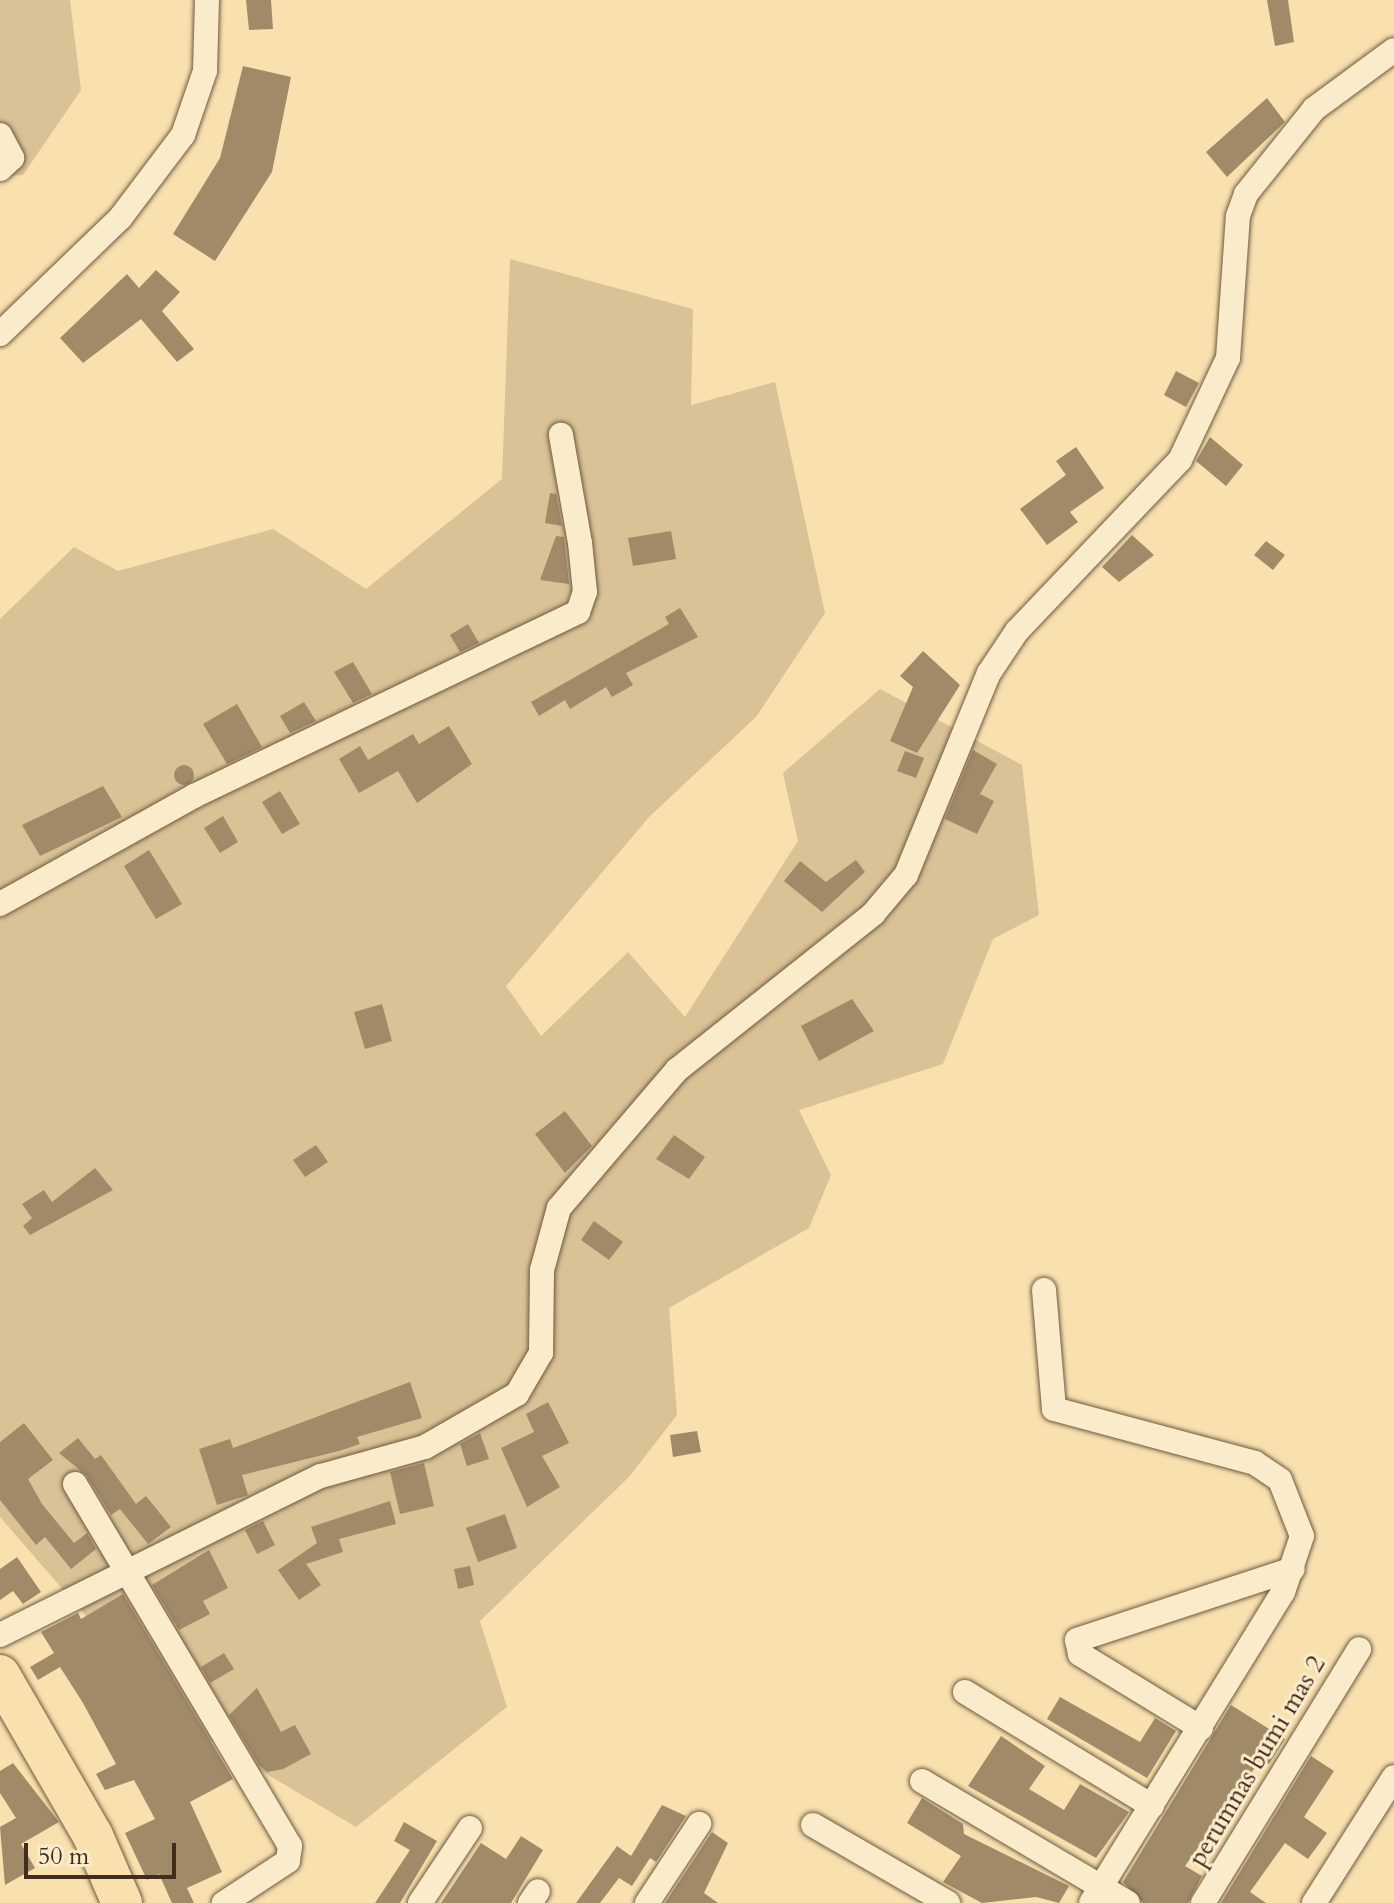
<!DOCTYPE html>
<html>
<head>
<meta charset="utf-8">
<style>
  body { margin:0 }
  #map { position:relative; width:1394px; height:1903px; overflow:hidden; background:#f8e1ae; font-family:Cardo,serif }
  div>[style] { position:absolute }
  .green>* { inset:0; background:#d9c295 }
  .building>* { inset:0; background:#a18a68 }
  .round { border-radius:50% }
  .roads { filter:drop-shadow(0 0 2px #705941) drop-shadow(0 0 2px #705941) }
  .minor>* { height:24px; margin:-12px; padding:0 12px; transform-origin:12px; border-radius:12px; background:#faecca }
  .trunk>* { height:40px; margin:-20px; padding:0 20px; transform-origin:20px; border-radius:20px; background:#f8e1ae }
  span { translate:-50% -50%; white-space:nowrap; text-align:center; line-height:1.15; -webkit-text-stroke:6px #faecca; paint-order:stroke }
  .street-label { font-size:26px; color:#422c1d }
  .scale { position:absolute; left:24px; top:1843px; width:152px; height:36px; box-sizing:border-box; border:4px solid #422c1d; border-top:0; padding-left:10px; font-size:24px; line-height:28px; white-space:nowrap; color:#422c1d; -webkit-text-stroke:6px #faecca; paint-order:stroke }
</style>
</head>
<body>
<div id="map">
  <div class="green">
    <div style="clip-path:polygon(0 0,70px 0,81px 90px,23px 175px,0 177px)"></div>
    <div style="clip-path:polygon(510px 259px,693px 309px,691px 405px,775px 382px,825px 613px,756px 717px,649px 817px,506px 986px,541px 1036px,628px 952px,685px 1017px,798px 841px,783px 773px,880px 689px,1022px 765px,1039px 915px,993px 939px,943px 1064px,799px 1110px,831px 1175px,809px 1228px,669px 1308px,677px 1415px,629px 1477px,480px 1621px,507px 1707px,356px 1827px,177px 1721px,0 1517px,0 619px,74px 547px,118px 571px,273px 529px,366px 589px,502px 479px)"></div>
  </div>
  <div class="building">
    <div style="clip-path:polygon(246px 0,271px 0,273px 29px,249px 30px)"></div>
    <div style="clip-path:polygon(1267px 0,1288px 0,1294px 42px,1275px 46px)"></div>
    <div style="clip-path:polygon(243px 66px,291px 77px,272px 172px,215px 261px,173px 234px,220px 158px)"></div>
    <div style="clip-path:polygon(1267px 98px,1285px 122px,1227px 177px,1206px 152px)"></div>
    <div style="clip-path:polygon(156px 270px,180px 292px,162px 311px,194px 349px,177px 362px,141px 319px,83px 363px,60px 338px,127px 274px,139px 288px)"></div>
    <div style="clip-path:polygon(1176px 371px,1199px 383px,1186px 407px,1164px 395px)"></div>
    <div style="clip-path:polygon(1210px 437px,1243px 465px,1226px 486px,1196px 461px)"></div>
    <div style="clip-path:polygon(1076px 447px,1104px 488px,1070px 512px,1078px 522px,1047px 545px,1020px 509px,1066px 475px,1056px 461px)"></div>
    <div style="clip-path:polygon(550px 493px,556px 494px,562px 526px,545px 523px)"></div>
    <div style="clip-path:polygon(671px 531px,676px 559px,633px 566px,628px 538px)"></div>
    <div style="clip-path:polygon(1132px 535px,1154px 555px,1119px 582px,1102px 567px)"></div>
    <div style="clip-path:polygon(556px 536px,564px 537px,569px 584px,540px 580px)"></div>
    <div style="clip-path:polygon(1266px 541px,1285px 555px,1273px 570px,1254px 555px)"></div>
    <div style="clip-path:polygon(680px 608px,698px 637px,626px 673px,633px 685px,612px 697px,606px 687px,570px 709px,565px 700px,539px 716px,531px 702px,669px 624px,665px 617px)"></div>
    <div style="clip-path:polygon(468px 624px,479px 643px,460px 652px,450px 635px)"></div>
    <div style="clip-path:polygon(923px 651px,960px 685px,917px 753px,890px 741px,913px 687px,900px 676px)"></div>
    <div style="clip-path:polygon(353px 662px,372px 694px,353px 703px,334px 672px)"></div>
    <div style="clip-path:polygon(304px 702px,316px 721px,290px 733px,280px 716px)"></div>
    <div style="clip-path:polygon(237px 704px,262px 747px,227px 764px,203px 724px)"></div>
    <div style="clip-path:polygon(449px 726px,472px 764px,417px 803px,398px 771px,359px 793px,339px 759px,360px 746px,368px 760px,413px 734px,419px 744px)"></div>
    <div style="clip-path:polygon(973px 750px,997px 764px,980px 794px,994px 801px,977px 834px,945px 819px)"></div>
    <div style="clip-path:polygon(905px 751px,924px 758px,916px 778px,897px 771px)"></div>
    <div class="round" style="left:174px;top:765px;width:20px;height:20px"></div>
    <div style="clip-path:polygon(103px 786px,122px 817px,40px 856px,22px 825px)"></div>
    <div style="clip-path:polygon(280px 791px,300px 824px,282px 834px,262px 802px)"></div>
    <div style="clip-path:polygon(223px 816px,238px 842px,220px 853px,204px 828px)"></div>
    <div style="clip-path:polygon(149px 850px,182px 904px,156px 919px,124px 866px)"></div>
    <div style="clip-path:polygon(856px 860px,865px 872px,822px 912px,784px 881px,800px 861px,826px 882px)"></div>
    <div style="clip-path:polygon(852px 999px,874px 1031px,819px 1061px,801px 1026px)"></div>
    <div style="clip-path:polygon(382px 1004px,392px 1041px,365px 1049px,354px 1012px)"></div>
    <div style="clip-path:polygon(565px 1111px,592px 1146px,565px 1173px,535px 1134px)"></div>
    <div style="clip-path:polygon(674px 1135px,705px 1157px,689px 1179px,656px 1159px)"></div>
    <div style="clip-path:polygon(316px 1145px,328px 1162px,305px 1177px,293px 1160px)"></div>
    <div style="clip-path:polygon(95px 1168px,113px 1190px,30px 1235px,23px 1226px,32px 1218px,22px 1204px,44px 1190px,52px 1202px)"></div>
    <div style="clip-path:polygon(594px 1221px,623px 1242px,609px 1260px,581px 1240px)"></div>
    <div style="clip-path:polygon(410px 1382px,422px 1418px,357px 1437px,360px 1444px,339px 1451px,242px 1475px,248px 1495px,217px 1505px,199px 1449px,230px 1439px,233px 1448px)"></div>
    <div style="clip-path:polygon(548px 1402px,569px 1443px,542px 1456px,560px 1487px,527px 1507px,501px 1448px,534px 1432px,526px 1414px)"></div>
    <div style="clip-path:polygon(24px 1423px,53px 1460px,28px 1479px,42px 1504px,74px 1543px,87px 1533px,96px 1549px,71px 1569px,45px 1537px,36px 1545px,0 1500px,0 1442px)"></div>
    <div style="clip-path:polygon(697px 1431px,701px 1452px,673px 1457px,670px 1435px)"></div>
    <div style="clip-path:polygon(480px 1433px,489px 1459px,467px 1466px,460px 1444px)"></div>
    <div style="clip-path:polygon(78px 1438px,95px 1459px,101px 1455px,136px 1504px,146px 1496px,171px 1527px,148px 1544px,120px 1509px,111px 1515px,87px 1476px,59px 1453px)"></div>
    <div style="clip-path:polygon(424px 1463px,434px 1506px,400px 1514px,390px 1472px)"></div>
    <div style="clip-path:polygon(390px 1501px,396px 1524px,339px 1539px,343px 1552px,306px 1564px,321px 1585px,299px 1600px,278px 1570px,317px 1543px,311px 1527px)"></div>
    <div style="clip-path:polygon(505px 1514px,517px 1548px,478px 1562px,466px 1528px)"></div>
    <div style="clip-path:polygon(263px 1521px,275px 1545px,257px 1554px,245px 1530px)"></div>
    <div style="clip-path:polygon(209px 1550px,228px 1588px,203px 1601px,210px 1614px,179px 1630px,152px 1585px)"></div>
    <div style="clip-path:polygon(17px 1557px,41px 1592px,23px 1604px,13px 1591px,0 1600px,0 1569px)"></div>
    <div style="clip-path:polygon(470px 1566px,474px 1585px,458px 1589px,454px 1569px)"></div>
    <div style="clip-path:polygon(123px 1594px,233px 1779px,190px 1802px,222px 1872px,187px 1888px,194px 1903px,172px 1903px,159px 1874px,147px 1880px,125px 1833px,155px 1819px,134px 1780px,105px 1790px,96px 1774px,116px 1764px,83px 1703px,60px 1667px,38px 1680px,30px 1667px,54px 1653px,41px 1632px,78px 1613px,81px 1619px)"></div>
    <div style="clip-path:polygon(224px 1653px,234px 1669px,210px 1683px,201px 1667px)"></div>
    <div style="clip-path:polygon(257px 1688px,281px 1732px,295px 1725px,311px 1754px,283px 1769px,267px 1772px,259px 1765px,229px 1715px)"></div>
    <div style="clip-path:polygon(1060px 1697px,1140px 1742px,1155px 1718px,1176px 1731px,1147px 1778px,1047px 1719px)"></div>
    <div style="clip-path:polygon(1231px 1705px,1285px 1739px,1269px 1764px,1261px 1759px,1185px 1866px,1202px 1876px,1188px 1903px,1143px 1903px,1123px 1882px)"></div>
    <div style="clip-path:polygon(1001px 1736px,1045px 1766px,1029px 1789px,1064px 1810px,1080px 1784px,1129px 1812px,1096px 1858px,968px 1786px)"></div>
    <div style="clip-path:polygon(1311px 1756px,1334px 1771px,1304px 1817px,1327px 1833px,1308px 1859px,1285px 1843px,1250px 1892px,1266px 1903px,1221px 1903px)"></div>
    <div style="clip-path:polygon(13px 1763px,59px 1822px,21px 1844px,35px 1868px,5px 1885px,0 1827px,16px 1818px,0 1793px,0 1771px)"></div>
    <div style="clip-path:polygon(922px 1798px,963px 1824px,964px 1834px,1069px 1886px,1059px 1903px,1036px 1897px,982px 1903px,943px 1882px,961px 1856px,907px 1823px)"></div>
    <div style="clip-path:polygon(662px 1805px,686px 1816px,656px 1862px,650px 1858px,632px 1886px,619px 1878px,600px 1903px,576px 1903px,617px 1846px,631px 1856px)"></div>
    <div style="clip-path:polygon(404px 1822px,437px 1841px,400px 1903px,375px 1903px,410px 1850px,394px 1841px)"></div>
    <div style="clip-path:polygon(712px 1832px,728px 1843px,704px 1893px,718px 1903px,665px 1903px)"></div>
    <div style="clip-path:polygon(521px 1836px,543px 1850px,511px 1903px,441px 1903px,481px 1843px,506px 1859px)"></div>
  </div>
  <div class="roads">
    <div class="minor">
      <div style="left:0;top:135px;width:26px;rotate:62deg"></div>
      <div style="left:12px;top:158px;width:16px;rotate:137deg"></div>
      <div style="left:0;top:334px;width:168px;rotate:-44deg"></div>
      <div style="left:121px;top:217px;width:103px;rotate:-52.9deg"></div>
      <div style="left:183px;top:135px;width:68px;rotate:-71deg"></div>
      <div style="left:205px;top:71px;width:71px;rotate:-88.4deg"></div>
      <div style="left:0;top:904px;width:222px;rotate:-29.1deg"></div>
      <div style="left:194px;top:796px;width:426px;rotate:-25.6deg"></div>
      <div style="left:578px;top:612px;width:21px;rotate:-71deg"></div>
      <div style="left:585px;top:592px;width:49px;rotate:-95.8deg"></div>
      <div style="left:580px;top:543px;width:110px;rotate:-100deg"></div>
      <div style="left:1044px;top:1290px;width:119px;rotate:85.2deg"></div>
      <div style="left:1054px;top:1409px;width:208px;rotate:15deg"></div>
      <div style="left:1255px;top:1463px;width:30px;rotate:34deg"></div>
      <div style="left:1280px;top:1480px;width:60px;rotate:68.6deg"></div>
      <div style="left:1302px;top:1536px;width:59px;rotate:108.7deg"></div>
      <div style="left:1283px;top:1592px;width:365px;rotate:121.7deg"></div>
      <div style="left:75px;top:1484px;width:421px;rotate:59.3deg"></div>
      <div style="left:290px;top:1846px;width:15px;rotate:98deg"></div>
      <div style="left:288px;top:1861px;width:77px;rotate:146.7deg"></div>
      <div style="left:0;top:1635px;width:358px;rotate:-26.4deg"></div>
      <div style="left:321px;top:1476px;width:108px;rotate:-15.6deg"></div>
      <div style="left:425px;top:1447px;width:106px;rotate:-29.9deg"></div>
      <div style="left:517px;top:1394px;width:48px;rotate:-59.7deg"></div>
      <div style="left:541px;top:1353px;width:83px;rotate:-89.3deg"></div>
      <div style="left:542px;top:1270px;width:64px;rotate:-74.7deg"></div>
      <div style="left:559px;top:1208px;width:182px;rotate:-49.5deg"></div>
      <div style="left:677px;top:1070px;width:251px;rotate:-38.5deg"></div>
      <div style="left:873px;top:914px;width:51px;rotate:-49.8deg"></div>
      <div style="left:906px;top:875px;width:218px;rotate:-67.7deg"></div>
      <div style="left:989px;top:673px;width:50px;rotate:-56.3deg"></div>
      <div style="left:1017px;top:631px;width:236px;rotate:-46.4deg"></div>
      <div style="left:1180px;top:460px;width:113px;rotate:-64.8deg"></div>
      <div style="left:1228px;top:358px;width:142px;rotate:-86deg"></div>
      <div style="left:1238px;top:216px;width:23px;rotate:-70deg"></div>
      <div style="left:1246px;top:194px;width:109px;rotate:-51.3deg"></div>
      <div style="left:1314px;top:109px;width:99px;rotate:-36.4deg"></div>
      <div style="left:965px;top:1692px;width:219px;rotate:31.4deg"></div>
      <div style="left:1201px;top:1728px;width:142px;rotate:-148.6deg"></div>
      <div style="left:1080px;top:1654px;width:14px;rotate:-102deg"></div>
      <div style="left:1077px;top:1640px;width:227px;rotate:-18.2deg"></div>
      <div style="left:922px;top:1781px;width:239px;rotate:30.6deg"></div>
      <div style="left:813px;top:1825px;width:156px;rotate:30deg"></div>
      <div style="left:420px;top:1903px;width:90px;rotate:-56.3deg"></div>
      <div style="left:530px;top:1903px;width:14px;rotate:-56deg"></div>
      <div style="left:647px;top:1903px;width:95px;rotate:-56.6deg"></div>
      <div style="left:1203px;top:1903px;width:298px;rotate:-58.4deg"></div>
      <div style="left:1314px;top:1903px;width:149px;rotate:-57.6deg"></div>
    </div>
    <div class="trunk">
      <div style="left:0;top:1675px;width:186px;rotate:60deg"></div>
      <div style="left:93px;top:1836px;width:73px;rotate:66.6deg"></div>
    </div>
  </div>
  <div class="street-label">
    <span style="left:1257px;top:1761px;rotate:-59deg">perumnas bumi mas 2</span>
  </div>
  <div class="scale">50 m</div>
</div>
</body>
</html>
